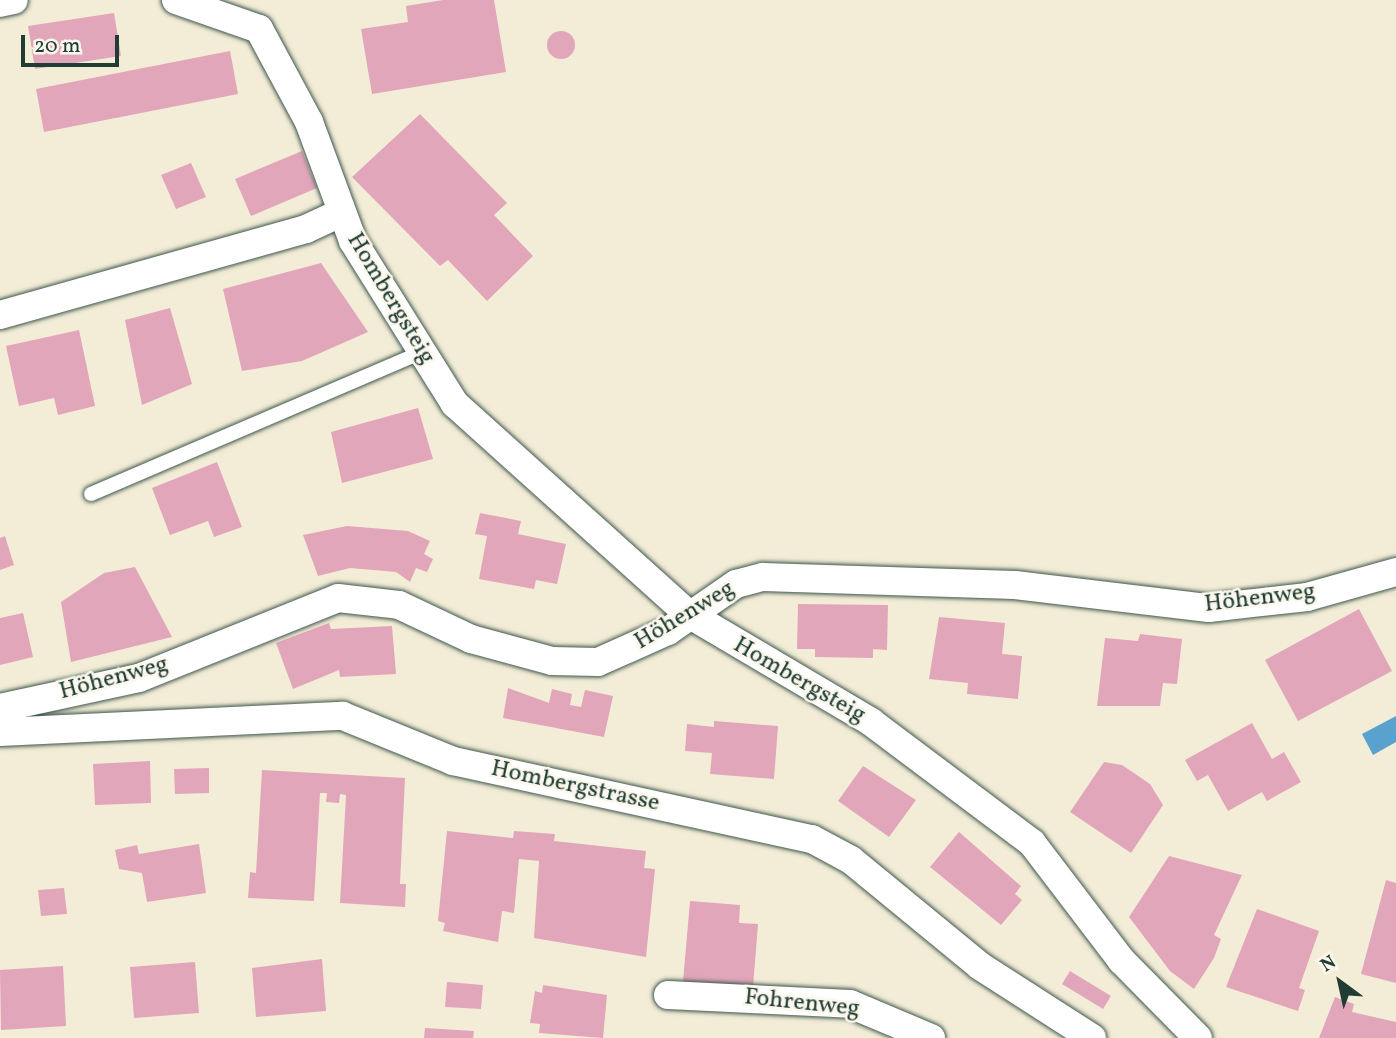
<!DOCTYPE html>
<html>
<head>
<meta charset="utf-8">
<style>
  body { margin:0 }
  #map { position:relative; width:1396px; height:1038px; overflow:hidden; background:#f3edd7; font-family:Vollkorn,serif }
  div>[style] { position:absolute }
  .water>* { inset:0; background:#59a2d0 }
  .building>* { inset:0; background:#e2a6bb }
  .round { border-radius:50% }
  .roads { filter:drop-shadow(0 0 2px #3f574c) drop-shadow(0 0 2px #3f574c) }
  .service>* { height:14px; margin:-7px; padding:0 7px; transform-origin:7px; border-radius:7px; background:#fff }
  .minor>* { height:28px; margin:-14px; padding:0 14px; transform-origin:14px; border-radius:14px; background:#fff }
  span { translate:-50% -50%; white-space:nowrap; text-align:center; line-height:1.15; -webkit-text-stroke:5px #fbf7ec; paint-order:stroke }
  .street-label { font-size:24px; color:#1f3d34 }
  .north { position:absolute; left:1305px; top:947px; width:70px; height:70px; -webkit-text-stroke:5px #fbf7ec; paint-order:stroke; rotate:327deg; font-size:19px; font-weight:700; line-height:28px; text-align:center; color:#1f3d34 }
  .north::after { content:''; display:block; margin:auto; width:24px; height:32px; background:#1f3d34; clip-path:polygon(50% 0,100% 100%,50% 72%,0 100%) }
  .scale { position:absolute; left:21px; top:35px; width:98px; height:32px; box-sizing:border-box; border:4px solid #1f3d34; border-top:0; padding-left:9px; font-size:21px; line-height:24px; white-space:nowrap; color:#1f3d34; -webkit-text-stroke:5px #fbf7ec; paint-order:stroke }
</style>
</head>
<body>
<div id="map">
  <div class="water">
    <div style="clip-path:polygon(1396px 716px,1396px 742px,1373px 755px,1362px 734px)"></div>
  </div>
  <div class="building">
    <div style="clip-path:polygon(443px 0,494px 0,506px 72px,372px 94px,361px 29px,408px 22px,406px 6px)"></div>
    <div style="clip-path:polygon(114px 13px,121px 56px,35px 69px,28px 26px)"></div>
    <div class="round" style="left:547px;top:31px;width:28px;height:28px"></div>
    <div style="clip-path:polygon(230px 51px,238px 94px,44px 132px,36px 89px)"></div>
    <div style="clip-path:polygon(420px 114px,507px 203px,494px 215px,533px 256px,487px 301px,448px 260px,440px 266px,352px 177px)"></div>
    <div style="clip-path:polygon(302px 151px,317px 188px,251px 216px,235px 179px)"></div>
    <div style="clip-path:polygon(191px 163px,206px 197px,176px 209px,161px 175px)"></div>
    <div style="clip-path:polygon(321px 263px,368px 332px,302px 361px,242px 371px,223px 289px)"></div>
    <div style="clip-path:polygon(170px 308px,192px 384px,142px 405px,125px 320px)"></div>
    <div style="clip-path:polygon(79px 330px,95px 406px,58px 415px,54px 398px,19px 406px,6px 346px)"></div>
    <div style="clip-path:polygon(418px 408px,433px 459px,342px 483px,331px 432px)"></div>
    <div style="clip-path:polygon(217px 462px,242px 527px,214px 537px,208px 521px,170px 535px,152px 488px)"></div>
    <div style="clip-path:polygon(480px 513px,521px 521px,518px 534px,566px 544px,557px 584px,536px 580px,534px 589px,479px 579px,487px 536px,475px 534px)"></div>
    <div style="clip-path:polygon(347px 526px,408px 531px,430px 541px,424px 554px,433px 559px,427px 572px,416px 568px,410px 582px,396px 572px,350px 568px,318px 576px,303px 535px)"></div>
    <div style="clip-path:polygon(5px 536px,14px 565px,0 570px,0 538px)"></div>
    <div style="clip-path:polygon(135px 567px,172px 637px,71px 662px,61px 602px,104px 573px)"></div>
    <div style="clip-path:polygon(798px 604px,888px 605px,887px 650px,873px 649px,873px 658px,815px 657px,815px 649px,797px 649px)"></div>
    <div style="clip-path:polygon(1359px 609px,1392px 671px,1298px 721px,1265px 660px)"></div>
    <div style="clip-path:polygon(23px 613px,33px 657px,0 665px,0 618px)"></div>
    <div style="clip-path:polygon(939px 617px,1005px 623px,1002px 654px,1022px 656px,1018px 699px,967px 694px,968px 683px,929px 679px)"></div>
    <div style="clip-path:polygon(329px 623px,331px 629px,392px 626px,396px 674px,340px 677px,339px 670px,293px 689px,276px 643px)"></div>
    <div style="clip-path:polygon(1140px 634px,1182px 639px,1177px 684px,1163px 683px,1160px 706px,1097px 706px,1105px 638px,1138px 641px)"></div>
    <div style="clip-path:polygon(508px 688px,549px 703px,552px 689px,572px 694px,570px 705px,581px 707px,585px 690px,613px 696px,604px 737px,503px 718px)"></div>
    <div style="clip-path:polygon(714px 721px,778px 726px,774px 779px,710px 774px,712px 753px,685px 751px,687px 724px,714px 727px)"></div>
    <div style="clip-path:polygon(1252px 723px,1272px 759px,1284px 752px,1301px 782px,1267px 801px,1262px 792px,1228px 811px,1208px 775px,1197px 781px,1185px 760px)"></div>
    <div style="clip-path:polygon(150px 761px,151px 803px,95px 805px,93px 764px)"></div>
    <div style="clip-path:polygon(1104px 762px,1122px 765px,1150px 784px,1163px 805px,1131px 853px,1070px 812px)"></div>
    <div style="clip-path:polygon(863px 766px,916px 800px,889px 837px,838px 801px)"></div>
    <div style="clip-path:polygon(209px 768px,209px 793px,175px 794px,174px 769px)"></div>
    <div style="clip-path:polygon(262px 770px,405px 778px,400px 884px,406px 884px,405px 907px,340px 903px,346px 795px,340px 794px,339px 803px,326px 802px,327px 793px,320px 793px,314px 901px,248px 898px,250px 872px,256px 873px)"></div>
    <div style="clip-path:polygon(447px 831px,513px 838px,514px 831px,555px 834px,554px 841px,646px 851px,644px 868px,655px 869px,646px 957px,534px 938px,539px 861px,519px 859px,514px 913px,502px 911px,498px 942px,443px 931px,445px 923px,438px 921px)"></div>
    <div style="clip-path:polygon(959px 832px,1021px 886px,1015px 894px,1022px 900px,1001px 925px,930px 867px)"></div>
    <div style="clip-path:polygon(199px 844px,206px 893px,147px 902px,142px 873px,119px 869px,115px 850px,137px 845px,139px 854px)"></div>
    <div style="clip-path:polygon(1169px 856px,1242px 875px,1214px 935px,1221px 939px,1214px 958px,1194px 989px,1170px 971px,1129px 917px)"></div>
    <div style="clip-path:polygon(1386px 880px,1396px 883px,1396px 983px,1361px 974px)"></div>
    <div style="clip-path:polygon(64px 888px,67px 914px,41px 916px,38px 890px)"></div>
    <div style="clip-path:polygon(690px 901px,740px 905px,739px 923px,758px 924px,753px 987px,683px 982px)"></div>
    <div style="clip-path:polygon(1257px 909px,1319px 931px,1299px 988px,1305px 990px,1298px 1011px,1226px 987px)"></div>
    <div style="clip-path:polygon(322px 959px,326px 1011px,256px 1017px,252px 968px)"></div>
    <div style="clip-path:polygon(195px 962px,199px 1013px,134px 1018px,130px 967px)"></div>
    <div style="clip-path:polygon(63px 966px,66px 1026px,1px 1030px,0 970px)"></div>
    <div style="clip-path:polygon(1070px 971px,1111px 996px,1103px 1009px,1062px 984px)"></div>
    <div style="clip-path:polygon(447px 982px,483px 985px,481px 1009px,445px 1007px)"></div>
    <div style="clip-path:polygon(543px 985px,607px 995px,603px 1038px,539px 1033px,540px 1024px,530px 1023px,535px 991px,542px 993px)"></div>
    <div style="clip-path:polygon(1335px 997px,1354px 1004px,1352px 1012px,1396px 1022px,1396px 1038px,1319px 1038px)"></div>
    <div style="clip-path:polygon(425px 1028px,474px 1031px,473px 1038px,424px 1038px)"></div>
  </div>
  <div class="roads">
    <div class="service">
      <div style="left:91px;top:494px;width:360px;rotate:-23.2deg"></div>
    </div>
    <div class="minor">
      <div style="left:176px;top:0;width:88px;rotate:19.3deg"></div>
      <div style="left:259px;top:29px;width:106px;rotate:61.7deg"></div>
      <div style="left:309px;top:122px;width:127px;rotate:69.7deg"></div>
      <div style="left:353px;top:241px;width:192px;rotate:58deg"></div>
      <div style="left:455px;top:404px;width:312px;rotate:42deg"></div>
      <div style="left:687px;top:613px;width:214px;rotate:30.6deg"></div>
      <div style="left:871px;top:722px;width:201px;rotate:36.9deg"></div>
      <div style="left:1032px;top:843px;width:148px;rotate:52.7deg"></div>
      <div style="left:1122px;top:961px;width:108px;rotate:45.4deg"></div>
      <div style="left:0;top:3px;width:14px;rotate:-12deg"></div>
      <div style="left:0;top:315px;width:318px;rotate:-15.7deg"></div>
      <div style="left:306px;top:229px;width:38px;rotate:-25deg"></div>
      <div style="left:0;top:708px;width:142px;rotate:-12.2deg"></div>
      <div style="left:139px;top:678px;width:214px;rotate:-21.9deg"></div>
      <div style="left:338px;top:598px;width:61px;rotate:6.5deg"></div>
      <div style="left:399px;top:605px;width:80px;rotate:25.3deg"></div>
      <div style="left:471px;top:639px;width:84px;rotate:15.2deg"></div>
      <div style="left:552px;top:661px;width:46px;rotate:1.2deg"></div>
      <div style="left:598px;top:662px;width:77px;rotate:-23.9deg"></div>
      <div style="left:668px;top:631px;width:83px;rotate:-34.7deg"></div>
      <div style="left:736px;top:584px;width:28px;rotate:-15deg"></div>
      <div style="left:763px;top:577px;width:252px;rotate:1.8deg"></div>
      <div style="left:1015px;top:585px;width:195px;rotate:6.8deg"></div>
      <div style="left:1209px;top:608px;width:99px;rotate:-6.4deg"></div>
      <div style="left:1307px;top:597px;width:92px;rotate:-15.7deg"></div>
      <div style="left:0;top:732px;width:343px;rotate:-2.7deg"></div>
      <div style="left:343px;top:716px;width:119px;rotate:22.2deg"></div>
      <div style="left:453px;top:761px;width:367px;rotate:12.3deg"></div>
      <div style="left:812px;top:839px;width:44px;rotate:28.3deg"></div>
      <div style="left:851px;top:860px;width:167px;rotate:39.4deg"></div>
      <div style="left:980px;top:966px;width:133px;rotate:32.7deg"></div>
      <div style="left:668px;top:995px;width:182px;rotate:2.8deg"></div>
      <div style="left:850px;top:1004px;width:88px;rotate:22.8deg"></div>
    </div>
  </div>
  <div class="street-label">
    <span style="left:390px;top:299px;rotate:59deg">Hombergsteig</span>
    <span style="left:1260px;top:599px;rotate:-7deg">Höhenweg</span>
    <span style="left:685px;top:616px;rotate:-31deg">Höhenweg</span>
    <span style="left:114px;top:679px;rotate:-15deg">Höhenweg</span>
    <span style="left:799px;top:681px;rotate:30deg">Hombergsteig</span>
    <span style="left:575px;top:787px;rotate:12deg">Hombergstrasse</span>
    <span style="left:802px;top:1004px;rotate:6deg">Fohrenweg</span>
  </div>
  <div class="north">N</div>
  <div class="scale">20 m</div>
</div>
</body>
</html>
